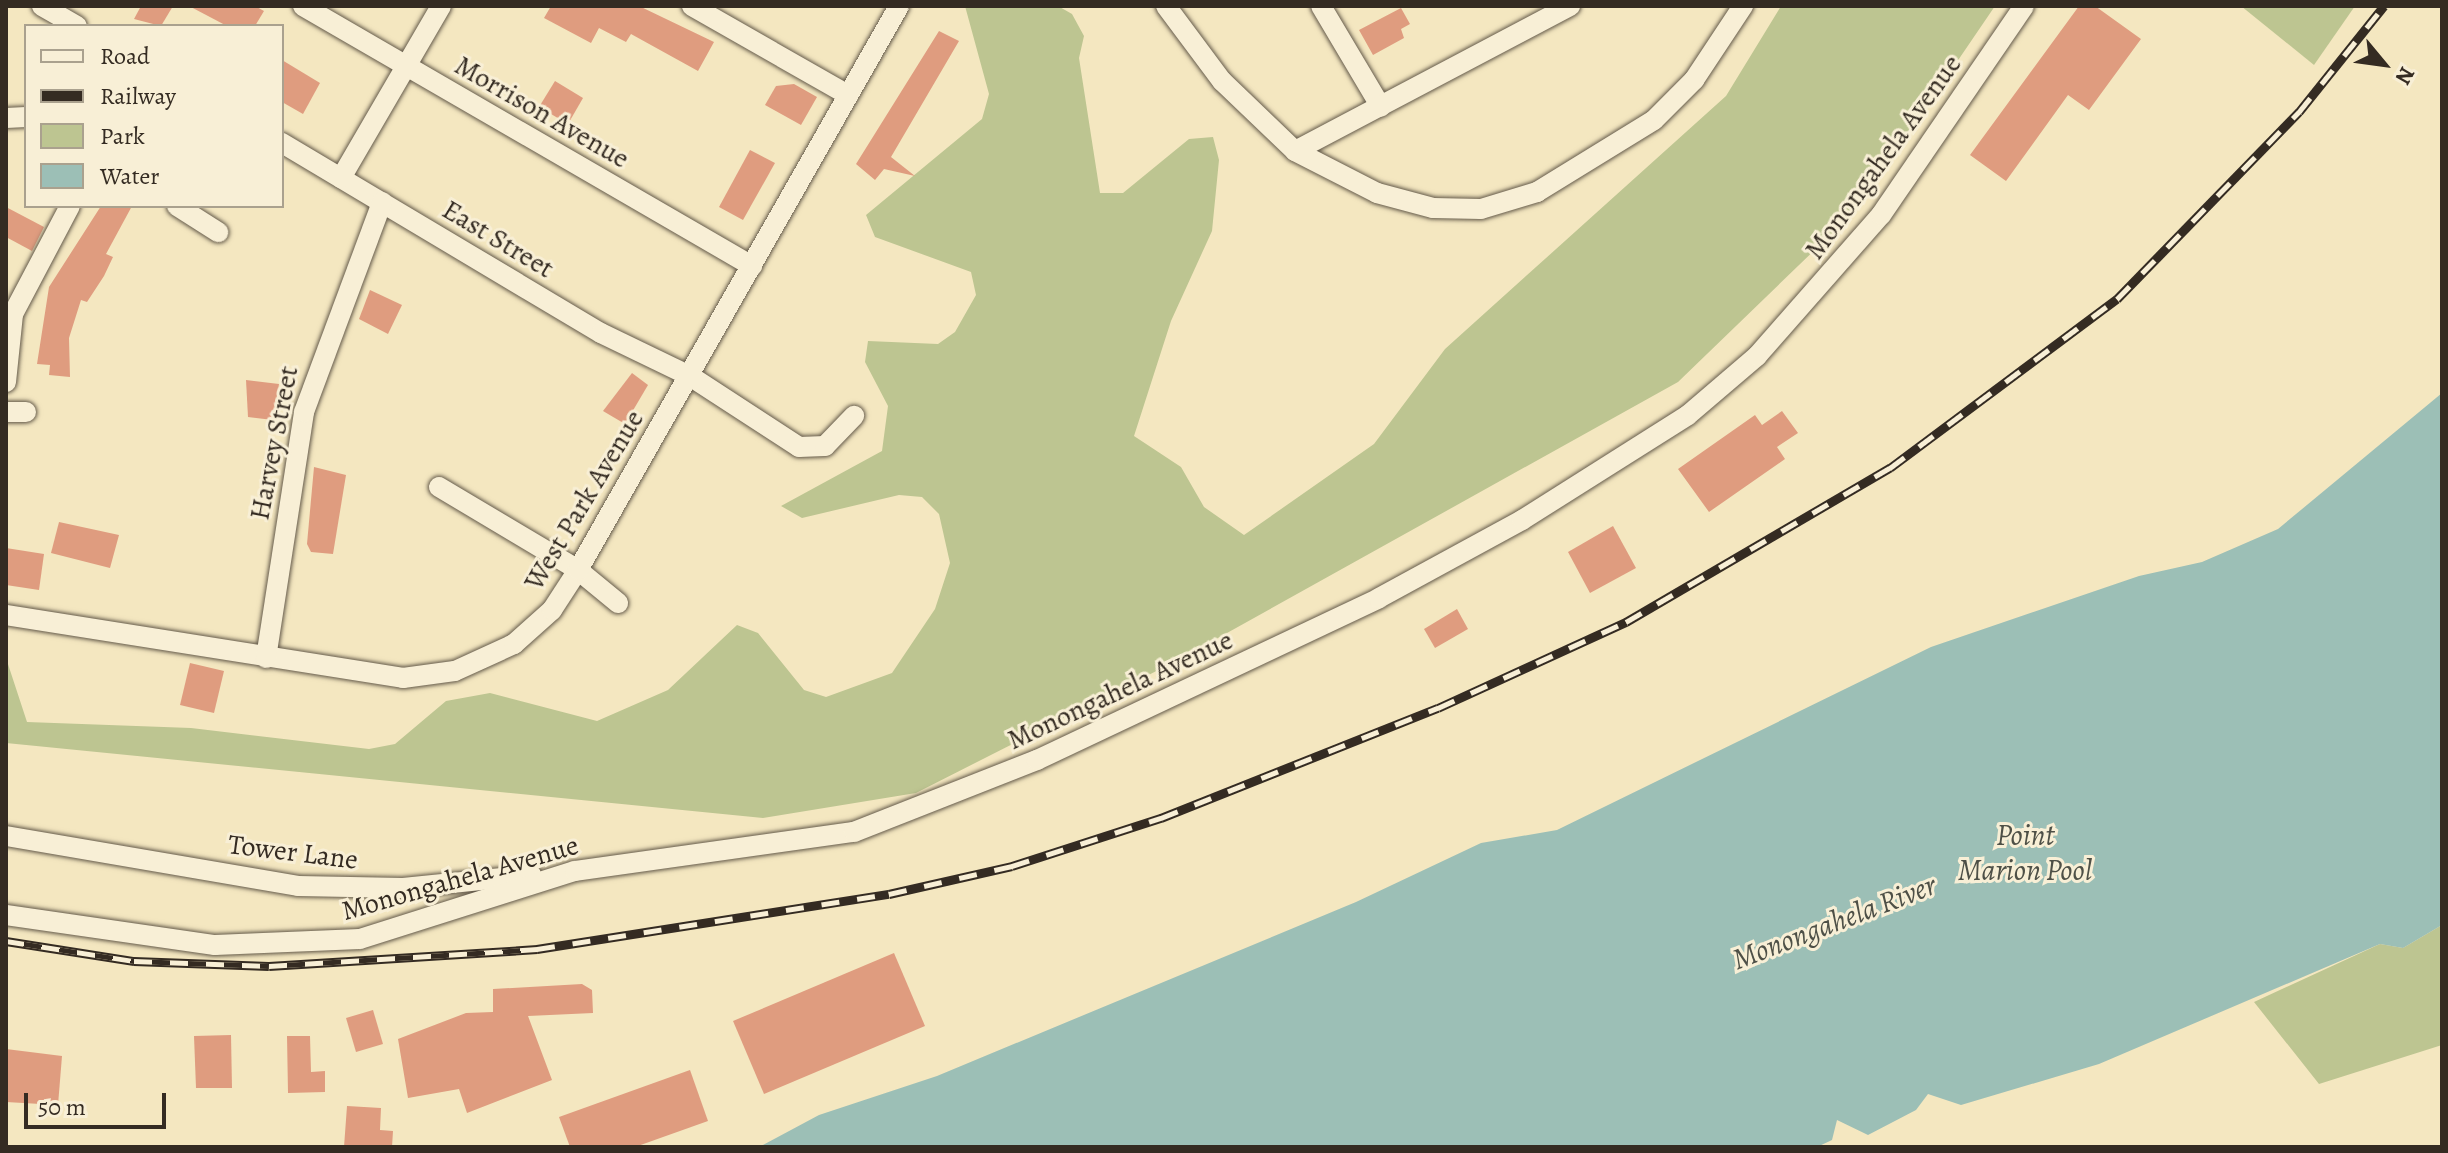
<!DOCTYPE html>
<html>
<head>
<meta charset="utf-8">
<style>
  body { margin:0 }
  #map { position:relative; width:2448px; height:1153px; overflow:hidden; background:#f4e7c0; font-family:Alegreya,serif }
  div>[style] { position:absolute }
  .green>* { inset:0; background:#bdc591 }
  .water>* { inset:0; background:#9cbfb6 }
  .building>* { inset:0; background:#df9c7f }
  .roads { filter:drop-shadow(0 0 2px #645a4a) drop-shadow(0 0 2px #645a4a) }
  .minor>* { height:20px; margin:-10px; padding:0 10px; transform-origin:10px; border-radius:10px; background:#f8efd6 }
  .rail>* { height:9px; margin-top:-4.5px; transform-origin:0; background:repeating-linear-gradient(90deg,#f8efd6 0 18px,#342b22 0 36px); box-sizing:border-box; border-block:2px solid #342b22 }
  span { translate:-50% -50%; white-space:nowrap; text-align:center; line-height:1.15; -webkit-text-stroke:6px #f8efd6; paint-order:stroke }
  .street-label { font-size:28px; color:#342b22 }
  .water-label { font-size:30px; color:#4e5047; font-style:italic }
  .frame { position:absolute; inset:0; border:8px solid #342b22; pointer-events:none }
  .legend { position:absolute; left:24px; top:24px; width:260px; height:184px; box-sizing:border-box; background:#f8efd6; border:2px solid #aaa18e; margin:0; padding:10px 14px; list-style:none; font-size:24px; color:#342b22 }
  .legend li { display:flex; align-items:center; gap:16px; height:40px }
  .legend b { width:40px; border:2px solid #aaa18e }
  .north { position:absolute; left:2344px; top:24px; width:80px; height:80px; -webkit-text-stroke:6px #f8efd6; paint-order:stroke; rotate:119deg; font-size:22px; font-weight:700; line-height:32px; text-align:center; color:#342b22 }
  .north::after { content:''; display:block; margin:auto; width:28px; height:36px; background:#342b22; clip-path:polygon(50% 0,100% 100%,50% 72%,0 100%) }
  .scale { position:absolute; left:24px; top:1093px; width:142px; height:36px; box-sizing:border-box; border:4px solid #342b22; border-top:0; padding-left:10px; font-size:24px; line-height:28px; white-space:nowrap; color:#342b22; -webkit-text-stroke:6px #f8efd6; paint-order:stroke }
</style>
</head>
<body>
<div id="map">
  <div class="green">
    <div style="clip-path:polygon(965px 6px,1058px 6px,1072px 14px,1084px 36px,1079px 58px,1100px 193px,1123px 193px,1189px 139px,1213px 137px,1219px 160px,1212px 231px,1171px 321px,1134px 436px,1181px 467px,1204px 507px,1244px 535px,1374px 444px,1445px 349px,1726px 96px,1781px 6px,1995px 6px,1856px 210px,1678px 382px,1182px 658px,916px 793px,763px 818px,6px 743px,6px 658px,27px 722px,191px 728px,369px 749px,395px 744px,446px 701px,490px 693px,597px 721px,668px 690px,737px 625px,758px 633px,804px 690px,826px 697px,892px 673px,935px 609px,950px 563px,939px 514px,922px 497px,899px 495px,802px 518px,781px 506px,882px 451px,888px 406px,865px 362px,868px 341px,938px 344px,955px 332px,976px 295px,971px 272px,875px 237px,866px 215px,982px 119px,989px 94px)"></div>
    <div style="clip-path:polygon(2241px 6px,2355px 6px,2314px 65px)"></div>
    <div style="clip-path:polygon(2442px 925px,2442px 1045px,2319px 1084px,2254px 1002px,2380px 944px,2403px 948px)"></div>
  </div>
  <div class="water">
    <div style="clip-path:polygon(2442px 393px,2442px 925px,2403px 948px,2380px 944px,2099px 1064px,1961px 1105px,1928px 1094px,1916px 1110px,1868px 1135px,1837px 1120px,1832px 1140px,1817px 1147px,759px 1147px,819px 1115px,937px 1076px,1356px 902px,1481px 843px,1557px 830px,1931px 647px,2139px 576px,2202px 562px,2278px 529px)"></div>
  </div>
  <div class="building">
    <div style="clip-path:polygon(141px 6px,173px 6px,161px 26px,134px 19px)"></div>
    <div style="clip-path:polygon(189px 6px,255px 6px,264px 11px,255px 26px,227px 26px)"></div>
    <div style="clip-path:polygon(551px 6px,639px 6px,714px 42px,698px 71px,631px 34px,626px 42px,599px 28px,591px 43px,544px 18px)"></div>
    <div style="clip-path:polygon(2079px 6px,2095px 6px,2141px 39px,2089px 110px,2068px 95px,2006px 181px,1970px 155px)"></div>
    <div style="clip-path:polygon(1401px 8px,1410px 24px,1401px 29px,1404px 38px,1373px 55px,1359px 30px)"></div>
    <div style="clip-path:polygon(939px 31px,959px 41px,891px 157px,915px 176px,884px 169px,875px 180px,856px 164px)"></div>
    <div style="clip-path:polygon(282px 60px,320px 83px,303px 114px,282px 102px)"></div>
    <div style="clip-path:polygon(555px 81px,583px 98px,568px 124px,539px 107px)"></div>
    <div style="clip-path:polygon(794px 84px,817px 97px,801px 125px,765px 105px,776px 86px)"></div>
    <div style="clip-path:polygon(750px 150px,775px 163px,743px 220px,719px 207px)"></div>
    <div style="clip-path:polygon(101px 206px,132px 206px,106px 254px,113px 257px,104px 276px,87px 302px,81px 300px,69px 338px,70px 377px,49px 375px,50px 365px,37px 364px,49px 287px)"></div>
    <div style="clip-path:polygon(6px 207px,44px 227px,32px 251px,6px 237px)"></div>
    <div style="clip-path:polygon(370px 290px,402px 305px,388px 334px,359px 319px)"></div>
    <div style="clip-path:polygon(632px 373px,648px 385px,625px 424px,603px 411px)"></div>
    <div style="clip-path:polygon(246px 380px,279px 384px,273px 420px,248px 417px)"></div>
    <div style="clip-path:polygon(1782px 411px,1798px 433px,1777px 447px,1785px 459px,1709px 512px,1678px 469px,1755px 415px,1762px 425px)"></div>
    <div style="clip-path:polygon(314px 467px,346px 475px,333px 554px,311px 552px,307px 544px)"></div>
    <div style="clip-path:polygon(59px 522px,119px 535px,110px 568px,51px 553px)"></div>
    <div style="clip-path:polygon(1613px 526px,1636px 568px,1590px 593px,1568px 552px)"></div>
    <div style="clip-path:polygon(6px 548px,44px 554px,39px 590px,6px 585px)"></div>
    <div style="clip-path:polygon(1457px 609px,1468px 629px,1435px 648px,1424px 629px)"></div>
    <div style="clip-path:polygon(190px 663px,224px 671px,214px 713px,180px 705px)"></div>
    <div style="clip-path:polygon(894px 953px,925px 1026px,764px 1094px,733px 1021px)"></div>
    <div style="clip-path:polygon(582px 984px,592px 990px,593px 1013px,528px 1016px,552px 1080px,467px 1113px,459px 1089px,408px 1098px,398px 1039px,466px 1013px,493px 1012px,493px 989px)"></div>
    <div style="clip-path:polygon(373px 1010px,383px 1044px,356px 1052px,346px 1018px)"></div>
    <div style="clip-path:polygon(231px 1035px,232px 1088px,196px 1088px,194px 1036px)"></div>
    <div style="clip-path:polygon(287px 1036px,310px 1036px,311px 1072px,325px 1071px,325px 1092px,288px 1093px)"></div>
    <div style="clip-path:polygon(6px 1049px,62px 1056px,58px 1105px,6px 1102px)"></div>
    <div style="clip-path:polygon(690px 1070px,708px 1121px,635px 1147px,570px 1147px,559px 1117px)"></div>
    <div style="clip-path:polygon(347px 1106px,381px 1108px,380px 1130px,393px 1131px,392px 1147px,344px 1147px)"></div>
  </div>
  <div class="roads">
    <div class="minor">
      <div style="left:42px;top:6px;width:40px;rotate:29.7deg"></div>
      <div style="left:303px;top:6px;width:519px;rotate:30.07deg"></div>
      <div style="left:692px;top:6px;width:180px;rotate:29.7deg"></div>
      <div style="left:1166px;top:6px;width:94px;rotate:53.3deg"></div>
      <div style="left:1222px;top:81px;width:101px;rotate:43.8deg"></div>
      <div style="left:1295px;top:151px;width:92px;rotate:27.1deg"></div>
      <div style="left:1377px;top:193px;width:58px;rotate:15deg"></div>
      <div style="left:1433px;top:208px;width:48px;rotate:1.2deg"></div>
      <div style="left:1481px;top:209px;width:59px;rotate:-16.9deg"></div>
      <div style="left:1537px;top:192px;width:137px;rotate:-31.6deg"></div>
      <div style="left:1654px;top:120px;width:57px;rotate:-45deg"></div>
      <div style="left:1694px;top:80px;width:89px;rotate:-56.5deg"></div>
      <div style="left:1321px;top:6px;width:117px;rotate:59.3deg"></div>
      <div style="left:6px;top:118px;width:20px;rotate:-3deg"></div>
      <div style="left:282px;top:143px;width:371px;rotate:30.8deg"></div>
      <div style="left:601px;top:333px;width:99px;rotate:25.8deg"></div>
      <div style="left:690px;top:376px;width:130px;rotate:33.1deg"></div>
      <div style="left:799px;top:447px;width:26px;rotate:-2deg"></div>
      <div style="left:825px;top:446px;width:42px;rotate:-46deg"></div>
      <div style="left:1295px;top:151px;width:311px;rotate:-27.8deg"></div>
      <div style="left:341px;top:178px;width:199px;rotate:-59.8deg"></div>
      <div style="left:177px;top:206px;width:49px;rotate:32.4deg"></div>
      <div style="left:6px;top:382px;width:68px;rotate:-84.1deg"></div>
      <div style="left:13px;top:314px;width:122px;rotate:-62.2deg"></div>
      <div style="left:6px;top:412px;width:20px"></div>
      <div style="left:439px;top:487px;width:162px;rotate:30.8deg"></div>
      <div style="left:578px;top:570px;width:52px;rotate:39.5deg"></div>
      <div style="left:6px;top:615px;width:402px;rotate:9deg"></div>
      <div style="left:403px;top:678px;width:52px;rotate:-7.7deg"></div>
      <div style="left:455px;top:671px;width:65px;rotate:-24.6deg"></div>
      <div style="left:514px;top:644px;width:51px;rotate:-41.8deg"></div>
      <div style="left:552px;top:610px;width:48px;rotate:-57deg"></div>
      <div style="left:578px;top:570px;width:649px;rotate:-60.35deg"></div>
      <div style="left:266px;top:658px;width:249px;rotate:-81.2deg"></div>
      <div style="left:304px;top:412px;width:224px;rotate:-69.6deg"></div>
      <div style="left:6px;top:836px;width:296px;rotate:9.7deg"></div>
      <div style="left:298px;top:886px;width:105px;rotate:1.1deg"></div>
      <div style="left:403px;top:888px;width:129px;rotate:-5.8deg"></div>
      <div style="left:6px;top:915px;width:211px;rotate:8.2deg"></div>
      <div style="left:215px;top:945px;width:145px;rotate:-2.4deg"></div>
      <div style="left:360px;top:939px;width:225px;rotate:-17.6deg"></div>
      <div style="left:575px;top:871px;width:282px;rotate:-8deg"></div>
      <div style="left:854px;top:832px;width:197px;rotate:-21.5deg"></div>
      <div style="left:1037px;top:760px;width:378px;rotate:-25.3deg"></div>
      <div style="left:1379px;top:598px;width:163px;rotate:-28.6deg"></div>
      <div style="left:1522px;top:520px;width:196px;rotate:-32.3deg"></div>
      <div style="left:1688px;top:415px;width:91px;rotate:-40.5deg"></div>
      <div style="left:1757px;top:356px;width:188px;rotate:-48.7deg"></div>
      <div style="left:1881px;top:215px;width:253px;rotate:-55.6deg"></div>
    </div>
  </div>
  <div class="rail">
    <div style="left:6px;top:941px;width:130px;rotate:8.9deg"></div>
    <div style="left:134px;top:961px;width:135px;rotate:2.1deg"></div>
    <div style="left:269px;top:966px;width:269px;rotate:-3.6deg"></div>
    <div style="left:537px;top:949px;width:356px;rotate:-8.9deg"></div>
    <div style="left:889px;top:894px;width:126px;rotate:-12.8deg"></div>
    <div style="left:1012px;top:866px;width:157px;rotate:-17.9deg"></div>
    <div style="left:1161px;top:818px;width:298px;rotate:-21.7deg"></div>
    <div style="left:1438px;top:708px;width:207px;rotate:-24.6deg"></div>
    <div style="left:1626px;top:622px;width:306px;rotate:-30.3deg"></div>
    <div style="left:1890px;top:468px;width:283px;rotate:-36.7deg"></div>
    <div style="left:2117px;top:299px;width:261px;rotate:-45.8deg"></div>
    <div style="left:2299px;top:112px;width:136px;rotate:-51.3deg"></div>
  </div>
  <div class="street-label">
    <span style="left:542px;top:112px;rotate:30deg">Morrison Avenue</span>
    <span style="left:1883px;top:157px;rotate:-54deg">Monongahela Avenue</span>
    <span style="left:498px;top:239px;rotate:31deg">East Street</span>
    <span style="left:274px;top:443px;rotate:-79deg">Harvey Street</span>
    <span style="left:584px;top:500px;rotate:-59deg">West Park Avenue</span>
    <span style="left:1120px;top:690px;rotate:-25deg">Monongahela Avenue</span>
    <span style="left:293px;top:852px;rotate:7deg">Tower Lane</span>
    <span style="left:460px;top:878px;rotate:-16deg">Monongahela Avenue</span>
  </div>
  <div class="water-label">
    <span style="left:2025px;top:852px">Point<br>Marion Pool</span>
    <span style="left:1834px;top:922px;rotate:-21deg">Monongahela River</span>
  </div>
  <div class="frame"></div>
  <ul class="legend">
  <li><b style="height:10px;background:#f8efd6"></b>Road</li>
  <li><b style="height:10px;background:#342b22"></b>Railway</li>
  <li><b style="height:22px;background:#bdc591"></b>Park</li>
  <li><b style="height:22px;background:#9cbfb6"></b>Water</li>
  </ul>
  <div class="north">N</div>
  <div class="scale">50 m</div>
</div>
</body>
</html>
